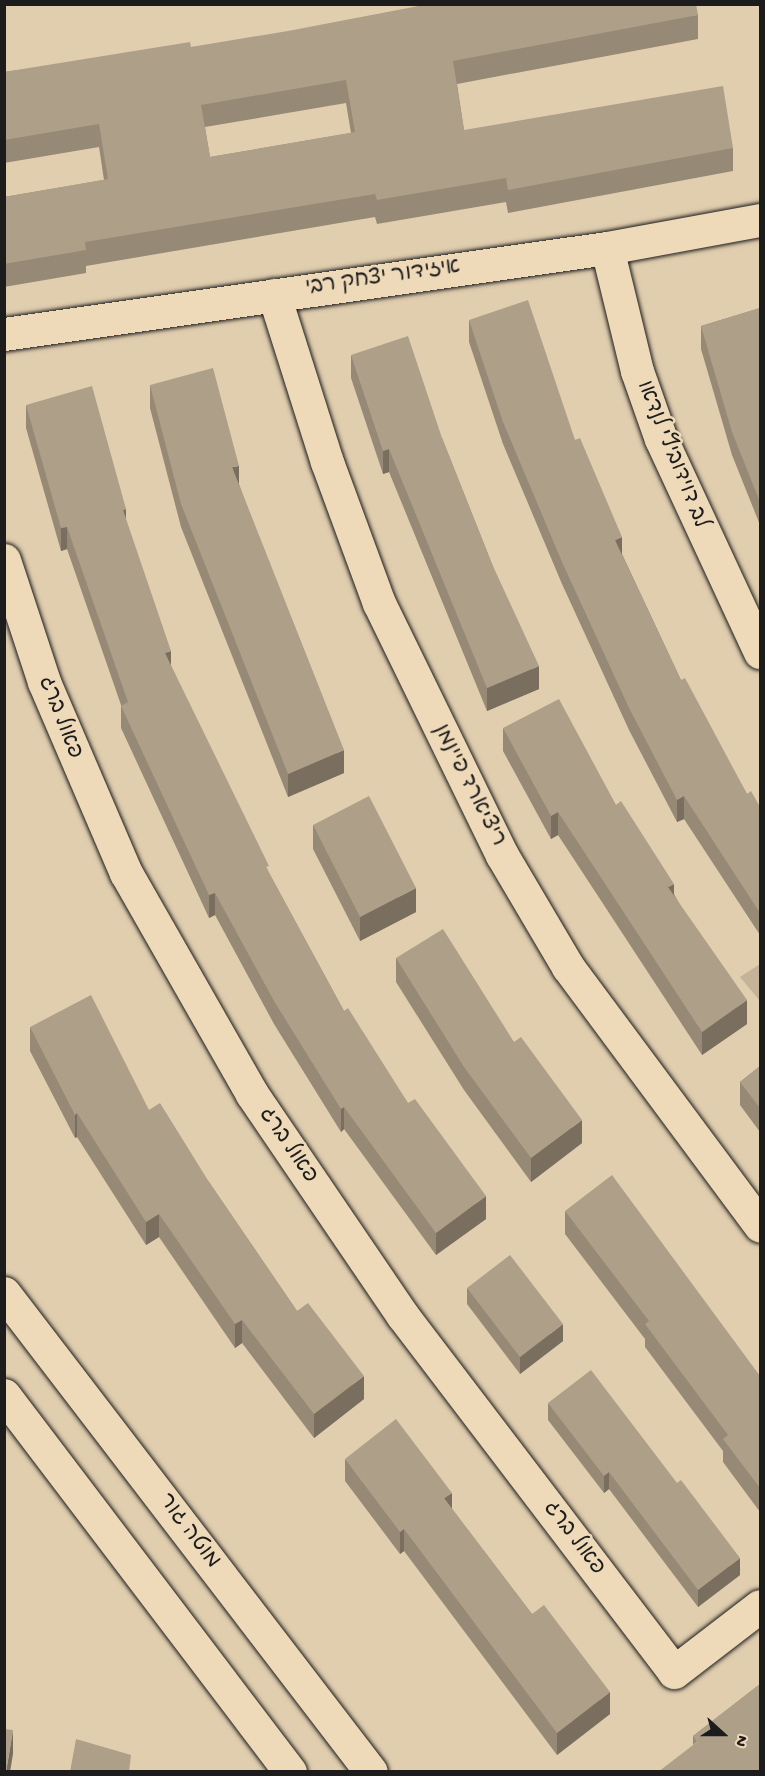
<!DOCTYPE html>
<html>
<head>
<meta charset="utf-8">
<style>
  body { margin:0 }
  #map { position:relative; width:765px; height:1776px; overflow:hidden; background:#e1ceaf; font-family:"Gochi Hand","Playpen Sans Hebrew",sans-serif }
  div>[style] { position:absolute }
  .green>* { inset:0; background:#c4b399 }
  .roads { filter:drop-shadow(0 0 2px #1c1c1c) drop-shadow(0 0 2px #1c1c1c) }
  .minor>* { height:33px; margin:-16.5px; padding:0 16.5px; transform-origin:16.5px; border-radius:16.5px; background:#eed9b8 }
  .major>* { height:33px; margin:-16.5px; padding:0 16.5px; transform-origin:16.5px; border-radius:16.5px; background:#eed9b8 }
  .wall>* { inset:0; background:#968975 }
  .shaded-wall>* { inset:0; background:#7a6f5f }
  .building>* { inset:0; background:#ae9f88 }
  span { translate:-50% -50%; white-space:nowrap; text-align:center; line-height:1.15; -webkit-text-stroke:5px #eed9b8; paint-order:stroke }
  .street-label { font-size:22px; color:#1c1c1c }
  .frame { position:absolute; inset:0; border:6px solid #1c1c1c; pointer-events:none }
  .north { position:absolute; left:693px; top:1704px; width:60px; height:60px; -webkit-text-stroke:4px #eed9b8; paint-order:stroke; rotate:111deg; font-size:16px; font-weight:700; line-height:24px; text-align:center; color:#1c1c1c }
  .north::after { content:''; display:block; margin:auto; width:21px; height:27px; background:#1c1c1c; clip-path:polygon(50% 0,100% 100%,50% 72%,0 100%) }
</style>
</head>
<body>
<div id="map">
  <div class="green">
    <div style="clip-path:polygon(760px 964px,760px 1001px,740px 977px)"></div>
  </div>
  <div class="roads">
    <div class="minor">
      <div style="left:607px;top:248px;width:127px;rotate:76.3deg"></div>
      <div style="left:637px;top:371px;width:72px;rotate:70.6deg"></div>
      <div style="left:661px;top:439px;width:235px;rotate:65.1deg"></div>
      <div style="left:274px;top:295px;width:175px;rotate:72.4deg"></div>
      <div style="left:327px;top:462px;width:150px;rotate:69.8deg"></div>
      <div style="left:379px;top:603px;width:280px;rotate:64deg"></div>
      <div style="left:502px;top:855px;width:130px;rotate:59.5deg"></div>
      <div style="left:568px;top:967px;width:322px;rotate:53.4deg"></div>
      <div style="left:4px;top:334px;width:609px;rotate:-8.12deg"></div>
      <div style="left:607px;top:248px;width:156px;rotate:-10.4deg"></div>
      <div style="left:4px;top:560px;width:128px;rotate:71.8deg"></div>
      <div style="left:44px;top:682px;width:208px;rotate:66.8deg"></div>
      <div style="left:126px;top:873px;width:254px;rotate:60.3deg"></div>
      <div style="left:252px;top:1094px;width:268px;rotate:55.8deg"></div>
      <div style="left:403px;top:1316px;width:447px;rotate:52.7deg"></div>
      <div style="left:674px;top:1672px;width:108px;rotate:-37.5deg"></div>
    </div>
    <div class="major">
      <div style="left:4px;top:1293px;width:603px;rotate:52.54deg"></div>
      <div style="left:4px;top:1395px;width:473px;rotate:52.8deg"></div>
    </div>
  </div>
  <div class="wall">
    <div style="clip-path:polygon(evenodd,698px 15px,698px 39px,457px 84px,464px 130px,733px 148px,733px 171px,508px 213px,506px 202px,377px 224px,375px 217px,86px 266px,86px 273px,4px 287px,4px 197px,104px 180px,99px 147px,4px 163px,4px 72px,191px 47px,698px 15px,346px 103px,351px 133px,210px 157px,205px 127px,346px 103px)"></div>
    <div style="clip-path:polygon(760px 308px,760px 525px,732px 455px,701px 349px,701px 326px)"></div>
    <div style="clip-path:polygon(469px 320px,575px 440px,622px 554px,681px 680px,747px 794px,760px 807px,760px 935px,684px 819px,677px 822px,629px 730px,562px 584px,503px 444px,469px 342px)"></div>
    <div style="clip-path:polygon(351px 355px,442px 438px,492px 564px,539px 689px,487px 711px,389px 472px,383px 474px,351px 378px)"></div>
    <div style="clip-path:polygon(150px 385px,239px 484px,344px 773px,288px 797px,181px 527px,150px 408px)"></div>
    <div style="clip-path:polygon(26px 405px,126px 520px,171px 666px,269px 873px,344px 1011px,408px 1103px,486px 1219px,436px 1255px,344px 1129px,341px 1132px,274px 1024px,215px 915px,209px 918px,121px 728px,121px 705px,67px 549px,61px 551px,26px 428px)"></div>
    <div style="clip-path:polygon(503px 728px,616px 805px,674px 894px,747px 1024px,702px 1055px,558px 835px,551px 839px,503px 751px)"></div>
    <div style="clip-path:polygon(313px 825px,416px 912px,360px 941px,313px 849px)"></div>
    <div style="clip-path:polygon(396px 958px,514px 1042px,582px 1143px,531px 1182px,464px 1090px,396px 982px)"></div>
    <div style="clip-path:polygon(30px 1027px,149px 1110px,209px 1182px,297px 1311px,364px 1399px,314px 1438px,242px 1343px,235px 1348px,159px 1237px,146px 1245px,77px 1137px,75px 1138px,30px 1051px)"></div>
    <div style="clip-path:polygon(760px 1066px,760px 1132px,740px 1105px,740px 1082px)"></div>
    <div style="clip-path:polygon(565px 1211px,760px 1376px,760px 1512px,723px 1462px,723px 1451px,645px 1347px,645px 1339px,565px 1234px)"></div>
    <div style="clip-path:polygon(467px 1288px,563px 1341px,520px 1374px,467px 1304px)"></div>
    <div style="clip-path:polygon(548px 1403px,740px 1575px,698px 1607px,609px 1489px,604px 1493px,548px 1420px)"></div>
    <div style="clip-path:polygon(345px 1459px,452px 1509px,532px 1614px,610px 1714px,557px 1755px,404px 1551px,400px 1554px,345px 1481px)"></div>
    <div style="clip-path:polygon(760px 1684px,693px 1745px,693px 1736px)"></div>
  </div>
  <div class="shaded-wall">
    <div style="clip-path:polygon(389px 449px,389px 472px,383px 474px,383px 451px)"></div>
    <div style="clip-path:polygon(239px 466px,239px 489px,232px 467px)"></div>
    <div style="clip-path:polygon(126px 509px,126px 532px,123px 510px)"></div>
    <div style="clip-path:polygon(67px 527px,67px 549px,61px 551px,61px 528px)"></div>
    <div style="clip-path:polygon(622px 537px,622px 560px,615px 540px)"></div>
    <div style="clip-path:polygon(171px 651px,171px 674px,165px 653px)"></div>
    <div style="clip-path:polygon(539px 666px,539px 689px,487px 711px,487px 688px)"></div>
    <div style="clip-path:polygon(344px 750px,344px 773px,288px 797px,288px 774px)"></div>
    <div style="clip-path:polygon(684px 796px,684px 819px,677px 822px,677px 800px)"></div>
    <div style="clip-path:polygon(558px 812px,558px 835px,551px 839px,551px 816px)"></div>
    <div style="clip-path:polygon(674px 884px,674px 907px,668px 887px)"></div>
    <div style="clip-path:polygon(416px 888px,416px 912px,360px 941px,360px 917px)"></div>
    <div style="clip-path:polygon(215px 893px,215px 915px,209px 918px,209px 895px)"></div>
    <div style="clip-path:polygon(747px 1000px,747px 1024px,702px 1055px,702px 1032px)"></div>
    <div style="clip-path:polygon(344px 1107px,344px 1129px,341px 1132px,341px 1109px)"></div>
    <div style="clip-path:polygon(77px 1113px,77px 1137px,75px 1138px,75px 1115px)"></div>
    <div style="clip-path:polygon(582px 1120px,582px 1143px,531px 1182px,531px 1158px)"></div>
    <div style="clip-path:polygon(486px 1196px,486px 1219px,436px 1255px,436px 1233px)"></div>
    <div style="clip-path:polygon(159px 1214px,159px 1237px,146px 1245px,146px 1222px)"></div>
    <div style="clip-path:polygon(242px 1320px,242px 1343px,235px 1348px,235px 1324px)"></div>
    <div style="clip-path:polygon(563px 1324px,563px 1341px,520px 1374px,520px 1357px)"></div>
    <div style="clip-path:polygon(364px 1376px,364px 1399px,314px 1438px,314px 1414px)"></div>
    <div style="clip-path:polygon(609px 1472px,609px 1489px,604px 1493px,604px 1476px)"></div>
    <div style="clip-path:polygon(452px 1493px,452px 1514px,444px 1498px)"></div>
    <div style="clip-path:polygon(404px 1529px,404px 1551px,400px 1554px,400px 1532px)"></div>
    <div style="clip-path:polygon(740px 1558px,740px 1575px,698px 1607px,698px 1590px)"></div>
    <div style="clip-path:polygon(610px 1692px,610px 1714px,557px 1755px,557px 1733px)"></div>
    <div style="clip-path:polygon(13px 1730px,13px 1754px,10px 1772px,6px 1772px)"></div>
  </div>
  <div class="building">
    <div style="clip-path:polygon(evenodd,429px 4px,696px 4px,698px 15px,453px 61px,464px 130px,723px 86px,733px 148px,508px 190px,506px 178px,377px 200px,375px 194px,85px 242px,86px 250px,4px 264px,4px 197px,108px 179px,99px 124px,4px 140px,4px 72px,190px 42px,191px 47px,288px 31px,429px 4px,346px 80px,355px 132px,210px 157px,201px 105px,346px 80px)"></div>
    <div style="clip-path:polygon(528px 300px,575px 440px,580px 438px,622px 537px,615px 540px,681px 680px,685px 678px,747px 794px,751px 791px,760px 807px,760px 913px,684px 796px,677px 800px,629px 708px,562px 562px,503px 422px,469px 320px)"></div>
    <div style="clip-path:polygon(760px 308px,760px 502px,732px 432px,701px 326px)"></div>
    <div style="clip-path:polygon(408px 336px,442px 438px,492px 564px,539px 666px,487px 688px,389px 449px,383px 451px,351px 355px)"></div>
    <div style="clip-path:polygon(213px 368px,239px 466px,232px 467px,344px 750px,288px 774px,181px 504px,150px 385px)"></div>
    <div style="clip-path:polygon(92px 386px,126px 509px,123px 510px,171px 651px,165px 653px,269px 866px,266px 867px,344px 1011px,348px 1008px,408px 1103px,415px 1099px,486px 1196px,436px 1233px,344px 1107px,341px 1109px,274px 1001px,215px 893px,209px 895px,121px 706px,128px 702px,67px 527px,61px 528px,26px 405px)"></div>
    <div style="clip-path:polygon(559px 699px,616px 805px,621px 801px,674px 884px,668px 887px,747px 1000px,702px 1032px,558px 812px,551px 816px,503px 728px)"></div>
    <div style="clip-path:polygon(369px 796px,416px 888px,360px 917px,313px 825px)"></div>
    <div style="clip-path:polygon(443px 929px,514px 1042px,521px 1037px,582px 1120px,531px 1158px,464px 1067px,396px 958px)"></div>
    <div style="clip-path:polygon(91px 995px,149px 1110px,160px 1103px,209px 1182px,297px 1311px,308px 1303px,364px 1376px,314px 1414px,242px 1320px,235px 1324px,159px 1214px,146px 1222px,77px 1113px,75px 1115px,30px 1027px)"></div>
    <div style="clip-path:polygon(760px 1066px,760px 1108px,740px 1082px)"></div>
    <div style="clip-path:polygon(612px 1175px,760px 1376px,760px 1488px,723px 1439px,728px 1435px,645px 1324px,649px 1321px,565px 1211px)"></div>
    <div style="clip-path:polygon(510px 1255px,563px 1324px,520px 1357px,467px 1288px)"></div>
    <div style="clip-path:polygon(591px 1370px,677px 1483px,681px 1480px,740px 1558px,698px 1590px,609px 1472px,604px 1476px,548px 1403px)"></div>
    <div style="clip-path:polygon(396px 1419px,452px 1493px,444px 1498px,532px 1614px,544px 1605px,610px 1692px,557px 1733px,404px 1529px,400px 1532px,345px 1459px)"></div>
    <div style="clip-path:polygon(760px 1684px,760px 1769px,757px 1772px,658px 1772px,697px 1742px,693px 1736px)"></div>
    <div style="clip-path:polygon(4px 1729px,13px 1730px,6px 1772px,4px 1772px)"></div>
    <div style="clip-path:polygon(76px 1739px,131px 1755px,129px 1772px,70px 1772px)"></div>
  </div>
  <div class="street-label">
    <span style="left:383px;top:279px;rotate:-8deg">איזידור יצחק רבי</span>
    <span style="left:671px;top:455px;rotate:68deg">לב דוידוביץ' לנדאו</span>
    <span style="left:59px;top:718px;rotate:69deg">פאול ברג</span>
    <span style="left:468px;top:786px;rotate:63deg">ריצ'ארד פיינמן</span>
    <span style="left:287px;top:1146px;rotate:56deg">פאול ברג</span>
    <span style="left:188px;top:1532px;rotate:53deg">מוטה גור</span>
    <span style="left:573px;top:1539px;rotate:53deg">פאול ברג</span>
  </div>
  <div class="frame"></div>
  <div class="north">N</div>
</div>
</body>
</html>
